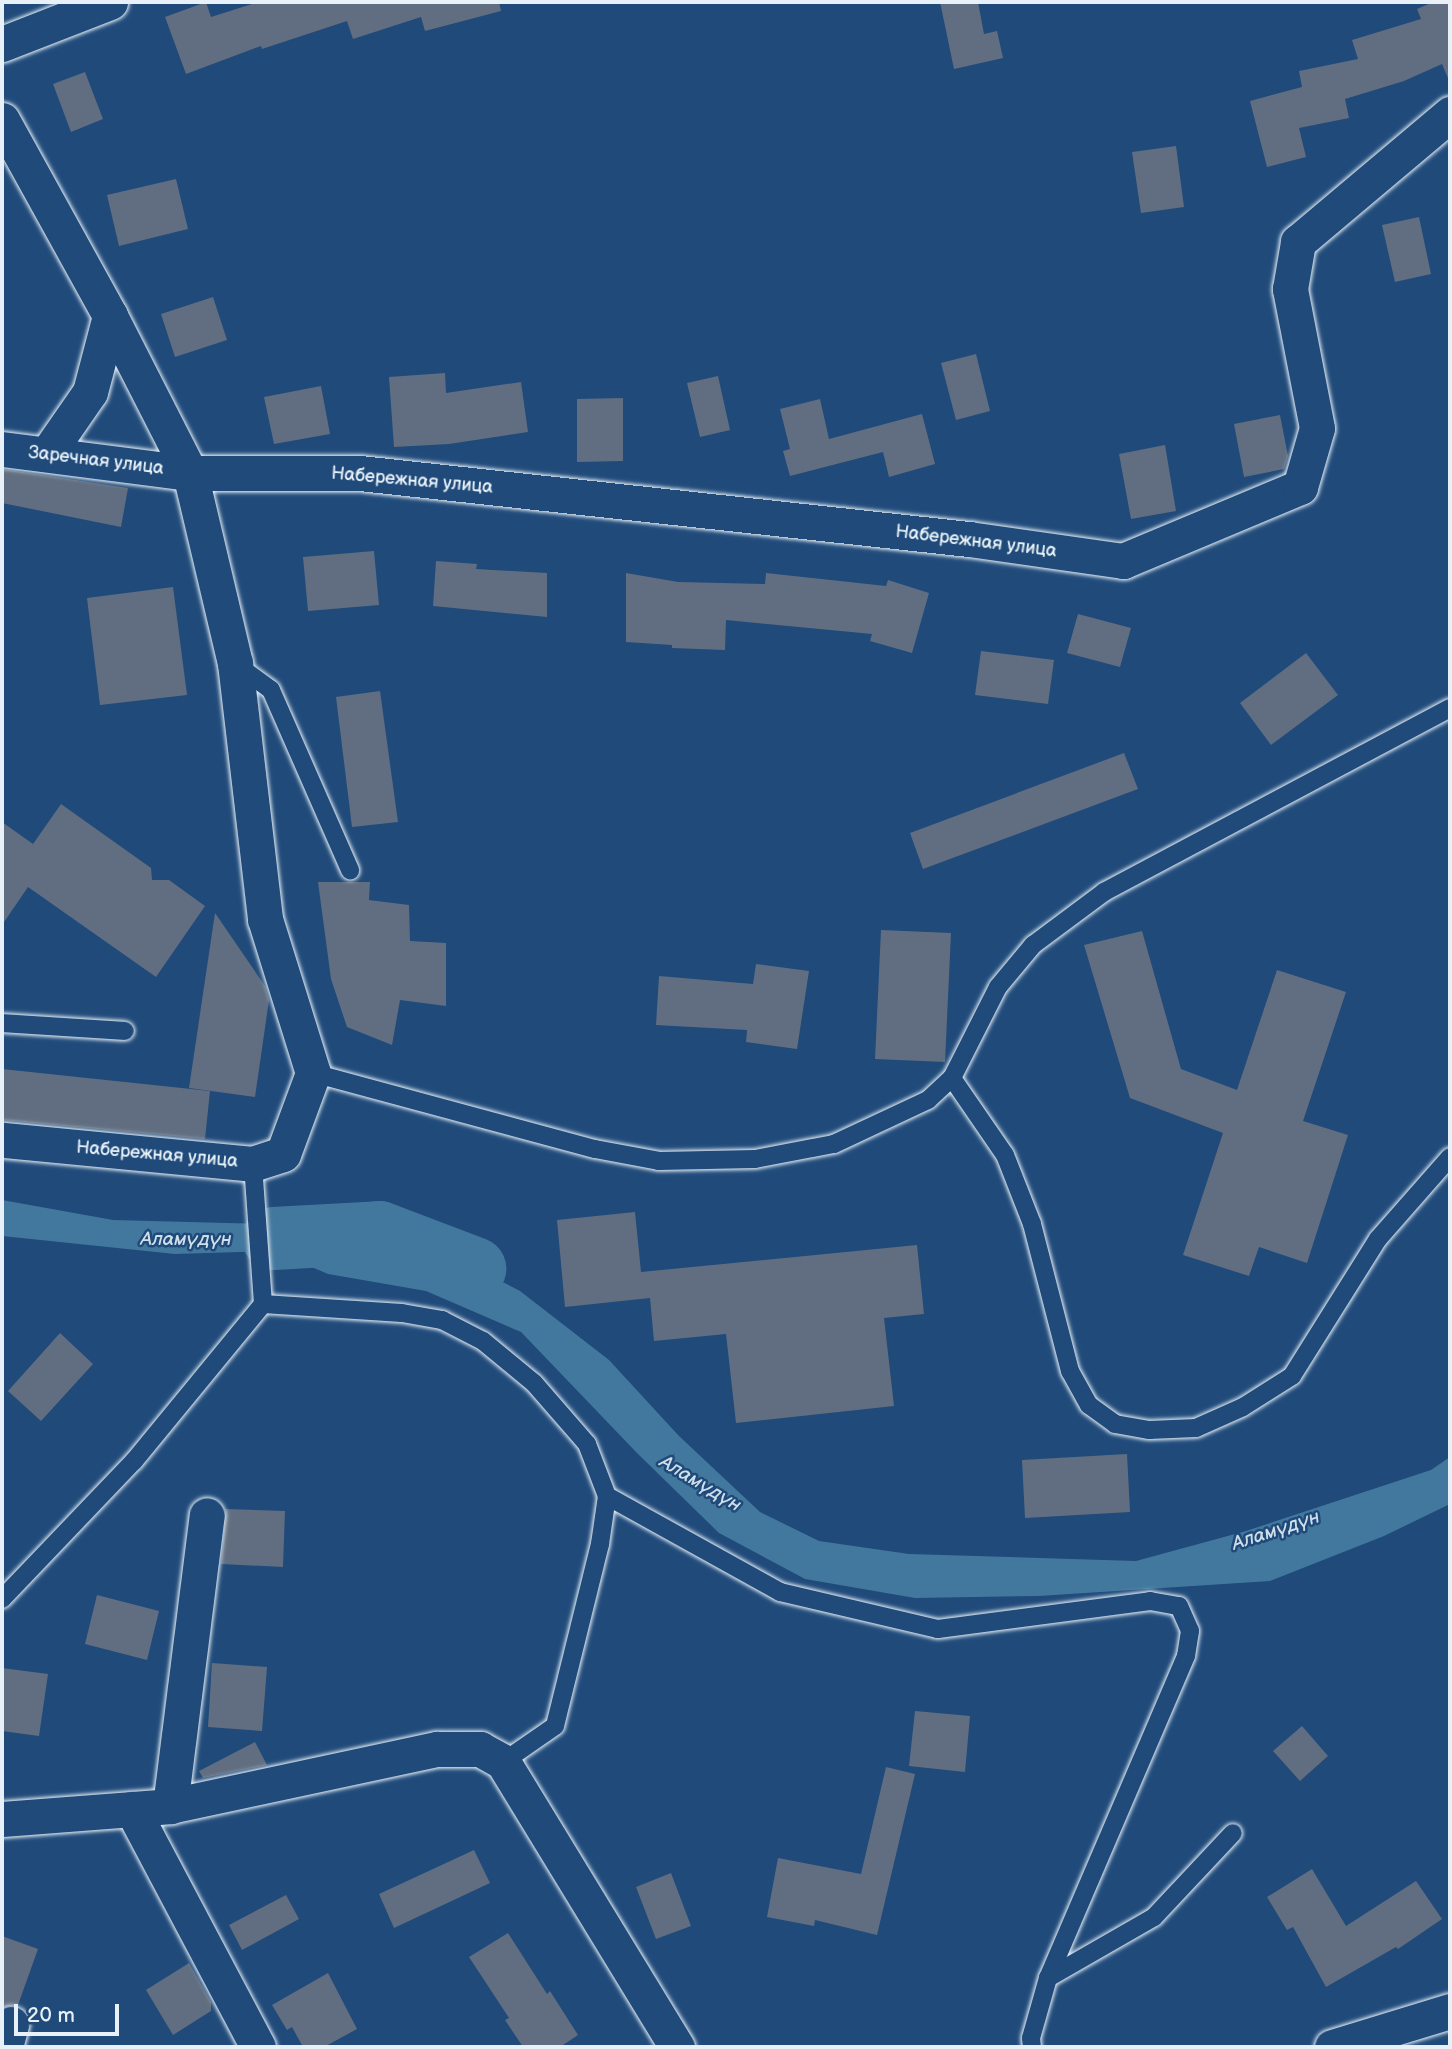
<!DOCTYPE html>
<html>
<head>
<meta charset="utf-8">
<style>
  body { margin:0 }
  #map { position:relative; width:1452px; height:2049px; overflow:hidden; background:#1f4a7a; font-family:"Balsamiq Sans",sans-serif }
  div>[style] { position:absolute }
  .water>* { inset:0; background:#42789e }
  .river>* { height:63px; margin:-31.5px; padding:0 31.5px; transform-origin:31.5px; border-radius:31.5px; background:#42789e }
  .building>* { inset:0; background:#616e81 }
  .roads { filter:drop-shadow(0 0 2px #e8f1f8) drop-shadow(0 0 2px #e8f1f8) }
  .service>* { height:18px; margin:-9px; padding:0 9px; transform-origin:9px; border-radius:9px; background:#1f4a7a }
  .minor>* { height:35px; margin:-17.5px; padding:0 17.5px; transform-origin:17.5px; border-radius:17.5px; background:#1f4a7a }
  span { translate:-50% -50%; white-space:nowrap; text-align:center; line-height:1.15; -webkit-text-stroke:5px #1f4a7a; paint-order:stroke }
  .street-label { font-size:18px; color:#e8f1f8 }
  .water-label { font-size:19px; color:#cfdfea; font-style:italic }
  .frame { position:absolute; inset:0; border:4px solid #e8f1f8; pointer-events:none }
  .scale { position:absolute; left:14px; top:2004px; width:105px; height:32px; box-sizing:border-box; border:4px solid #e8f1f8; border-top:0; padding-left:9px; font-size:21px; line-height:24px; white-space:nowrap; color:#e8f1f8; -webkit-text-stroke:5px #1f4a7a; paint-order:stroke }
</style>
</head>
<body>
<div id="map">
  <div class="water">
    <div style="clip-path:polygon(2px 1200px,113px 1220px,298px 1225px,427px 1242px,520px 1291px,609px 1360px,679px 1436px,760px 1512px,819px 1541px,909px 1554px,1136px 1561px,1246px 1531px,1431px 1470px,1450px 1457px,1450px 1504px,1384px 1536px,1270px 1581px,1039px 1596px,915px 1598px,805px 1579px,719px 1533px,637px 1453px,521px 1332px,426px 1291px,328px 1274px,274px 1251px,175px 1254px,2px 1236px)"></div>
  </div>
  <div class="river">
    <div style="left:273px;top:1238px;width:106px;rotate:-3.2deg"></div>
    <div style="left:379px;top:1232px;width:102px;rotate:20.8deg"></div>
  </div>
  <div class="building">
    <div style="clip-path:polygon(206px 2px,211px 17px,258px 2px,499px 2px,501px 11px,425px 31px,421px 17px,353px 39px,347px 21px,262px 49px,261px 46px,186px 74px,165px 17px)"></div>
    <div style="clip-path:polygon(940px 2px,978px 2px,984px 34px,997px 31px,1003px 58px,954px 69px)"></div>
    <div style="clip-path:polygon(1433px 2px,1450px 2px,1450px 83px,1442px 64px,1404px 81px,1345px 99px,1349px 118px,1299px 128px,1306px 157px,1267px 167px,1250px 101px,1302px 87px,1299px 71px,1358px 59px,1352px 40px,1421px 19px,1417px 9px)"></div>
    <div style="clip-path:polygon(85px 72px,103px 119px,71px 132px,53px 84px)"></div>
    <div style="clip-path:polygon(1176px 146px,1184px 207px,1141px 213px,1132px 152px)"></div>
    <div style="clip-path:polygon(176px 179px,188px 229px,119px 246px,107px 195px)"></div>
    <div style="clip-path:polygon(1419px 217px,1431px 274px,1395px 282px,1382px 225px)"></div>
    <div style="clip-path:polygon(213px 297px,227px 340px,175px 357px,161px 314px)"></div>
    <div style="clip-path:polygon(976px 354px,990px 411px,956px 420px,941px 363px)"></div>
    <div style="clip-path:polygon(445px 373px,446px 393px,521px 382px,528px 432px,449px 444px,394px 447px,389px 377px)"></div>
    <div style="clip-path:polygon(718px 376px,730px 430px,700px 437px,687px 383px)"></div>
    <div style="clip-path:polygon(321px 386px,330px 434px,274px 444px,264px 397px)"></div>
    <div style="clip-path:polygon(623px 398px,623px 461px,577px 462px,577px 399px)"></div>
    <div style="clip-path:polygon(820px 399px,829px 439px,922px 414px,935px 464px,889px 477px,883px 452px,790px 476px,783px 451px,790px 449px,780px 409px)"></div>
    <div style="clip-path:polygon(1280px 415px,1288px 456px,1284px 469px,1244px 477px,1234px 424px)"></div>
    <div style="clip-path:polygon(1165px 445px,1176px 511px,1131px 519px,1119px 454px)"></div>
    <div style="clip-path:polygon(2px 469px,128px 488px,121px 527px,2px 503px)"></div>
    <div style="clip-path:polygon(374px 551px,379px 605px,308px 611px,303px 557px)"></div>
    <div style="clip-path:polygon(436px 561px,477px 564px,476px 569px,547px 573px,547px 617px,433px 606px)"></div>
    <div style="clip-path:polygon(626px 573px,678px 582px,765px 584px,766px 573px,886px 586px,888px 580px,929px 593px,912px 653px,870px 641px,872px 634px,726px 620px,725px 650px,672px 648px,672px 645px,626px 642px)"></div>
    <div style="clip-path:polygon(173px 587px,187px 695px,100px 705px,87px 598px)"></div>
    <div style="clip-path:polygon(1078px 614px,1131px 628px,1120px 667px,1067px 653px)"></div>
    <div style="clip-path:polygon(981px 651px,1054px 660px,1048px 704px,975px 695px)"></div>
    <div style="clip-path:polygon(1306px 653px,1338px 695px,1271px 745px,1240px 703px)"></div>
    <div style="clip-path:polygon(380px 691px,398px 822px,352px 827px,336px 697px)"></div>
    <div style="clip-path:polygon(1124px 753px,1138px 789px,923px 869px,910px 833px)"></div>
    <div style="clip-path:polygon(61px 804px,151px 868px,152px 880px,169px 880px,205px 906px,156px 977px,28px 887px,2px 925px,2px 822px,33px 844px)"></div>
    <div style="clip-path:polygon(318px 882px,370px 882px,369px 900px,409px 905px,410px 941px,446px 943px,446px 1006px,400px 1000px,392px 1045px,347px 1027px,331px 979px)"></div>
    <div style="clip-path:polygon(215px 913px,265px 986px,269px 1000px,255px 1097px,189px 1088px)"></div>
    <div style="clip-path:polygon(881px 930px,951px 933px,945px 1062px,875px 1059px)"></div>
    <div style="clip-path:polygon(1142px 931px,1181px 1069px,1237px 1090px,1277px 970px,1346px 992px,1303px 1121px,1348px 1135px,1307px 1263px,1259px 1247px,1249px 1276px,1183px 1255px,1223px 1133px,1130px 1098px,1084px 945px)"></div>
    <div style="clip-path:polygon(756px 964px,809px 971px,797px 1049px,746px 1042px,747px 1030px,656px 1025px,659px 976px,753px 984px)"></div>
    <div style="clip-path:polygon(2px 1069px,210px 1091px,205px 1139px,2px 1120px)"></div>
    <div style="clip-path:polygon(635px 1212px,641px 1272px,917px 1245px,924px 1314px,884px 1318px,894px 1406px,736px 1423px,726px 1334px,654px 1341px,650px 1298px,565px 1307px,557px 1220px)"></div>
    <div style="clip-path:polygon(60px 1333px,93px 1364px,41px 1421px,8px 1391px)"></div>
    <div style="clip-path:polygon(1127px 1454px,1130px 1512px,1025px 1518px,1022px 1460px)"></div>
    <div style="clip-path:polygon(226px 1509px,285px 1511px,283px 1567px,221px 1564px)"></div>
    <div style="clip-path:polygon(97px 1595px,159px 1611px,147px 1660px,85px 1644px)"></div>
    <div style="clip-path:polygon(212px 1663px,267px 1667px,262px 1731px,208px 1727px)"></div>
    <div style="clip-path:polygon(2px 1668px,48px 1674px,39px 1736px,2px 1731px)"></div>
    <div style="clip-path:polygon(915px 1711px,970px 1716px,965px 1772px,909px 1766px)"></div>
    <div style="clip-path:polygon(1302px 1726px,1328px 1756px,1300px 1781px,1273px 1751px)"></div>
    <div style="clip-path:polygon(255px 1742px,267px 1765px,203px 1778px,199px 1771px)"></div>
    <div style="clip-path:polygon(886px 1767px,915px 1774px,877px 1935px,815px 1920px,814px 1926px,767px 1917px,778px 1858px,861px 1874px)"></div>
    <div style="clip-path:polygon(474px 1850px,490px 1883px,394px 1928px,379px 1894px)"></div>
    <div style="clip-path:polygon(1312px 1869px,1346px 1926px,1416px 1881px,1442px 1919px,1398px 1949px,1396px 1947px,1326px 1987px,1293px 1927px,1287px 1930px,1267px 1897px)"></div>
    <div style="clip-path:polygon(671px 1873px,691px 1926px,656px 1939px,636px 1887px)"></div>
    <div style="clip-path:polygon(286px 1895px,299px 1919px,242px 1950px,229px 1925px)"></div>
    <div style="clip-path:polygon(508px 1933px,547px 1994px,550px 1991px,578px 2035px,560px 2047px,523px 2047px,505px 2020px,509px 2018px,469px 1957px)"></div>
    <div style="clip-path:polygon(2px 1936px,38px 1949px,18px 2005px,2px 2007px)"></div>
    <div style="clip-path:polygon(189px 1963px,211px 2002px,211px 2011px,173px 2035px,146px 1990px)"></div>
    <div style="clip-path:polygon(328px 1973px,357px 2029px,324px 2047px,303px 2047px,292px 2027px,287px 2030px,272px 2005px)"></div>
  </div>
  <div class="roads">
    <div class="service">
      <div style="left:237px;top:665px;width:42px;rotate:36.3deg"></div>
      <div style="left:271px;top:690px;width:197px;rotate:66.3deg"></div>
      <div style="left:2px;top:1023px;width:123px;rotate:3.7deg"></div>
      <div style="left:313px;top:1073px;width:292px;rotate:15.1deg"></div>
      <div style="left:595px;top:1149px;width:65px;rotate:10.6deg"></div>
      <div style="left:659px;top:1161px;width:96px;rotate:-1.2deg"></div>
      <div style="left:755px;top:1159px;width:80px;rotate:-10.8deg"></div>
      <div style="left:834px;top:1144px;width:104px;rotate:-25.1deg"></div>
      <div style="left:928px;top:1100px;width:33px;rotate:-43deg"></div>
      <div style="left:952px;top:1078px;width:102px;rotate:-63.2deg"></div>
      <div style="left:998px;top:987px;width:55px;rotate:-50.2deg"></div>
      <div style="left:1033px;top:945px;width:89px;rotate:-36.7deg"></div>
      <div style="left:1104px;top:892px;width:392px;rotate:-28deg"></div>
      <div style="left:952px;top:1078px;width:93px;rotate:55.5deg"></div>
      <div style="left:1005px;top:1155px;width:74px;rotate:68.6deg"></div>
      <div style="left:1032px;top:1224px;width:152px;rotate:75.5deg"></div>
      <div style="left:1070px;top:1371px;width:39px;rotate:61deg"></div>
      <div style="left:1089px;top:1405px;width:32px;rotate:36deg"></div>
      <div style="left:1115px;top:1424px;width:35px;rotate:10deg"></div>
      <div style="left:1149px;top:1430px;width:47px;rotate:-2.4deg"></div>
      <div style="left:1196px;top:1428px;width:51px;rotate:-24.1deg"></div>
      <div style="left:1243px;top:1407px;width:58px;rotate:-32.3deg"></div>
      <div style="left:1292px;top:1376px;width:162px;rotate:-57.9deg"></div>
      <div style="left:1378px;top:1239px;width:109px;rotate:-48.7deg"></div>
      <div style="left:263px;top:1304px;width:139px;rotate:3.7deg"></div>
      <div style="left:402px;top:1313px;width:41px;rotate:9.9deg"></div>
      <div style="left:442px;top:1320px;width:46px;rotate:27.1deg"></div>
      <div style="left:483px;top:1341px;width:66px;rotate:39.5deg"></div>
      <div style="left:534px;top:1383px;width:81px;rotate:49deg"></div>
      <div style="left:587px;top:1444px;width:56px;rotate:69deg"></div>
      <div style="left:607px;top:1496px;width:49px;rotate:98.3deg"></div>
      <div style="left:600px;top:1544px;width:187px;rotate:103.9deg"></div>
      <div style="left:555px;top:1726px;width:63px;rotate:145.3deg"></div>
      <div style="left:607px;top:1496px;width:198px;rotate:29deg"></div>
      <div style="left:780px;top:1592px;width:162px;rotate:13.2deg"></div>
      <div style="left:938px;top:1629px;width:214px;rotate:-7.5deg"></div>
      <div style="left:1150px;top:1601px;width:29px;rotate:10deg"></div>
      <div style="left:1179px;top:1606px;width:27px;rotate:66deg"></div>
      <div style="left:1190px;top:1631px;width:25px;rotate:99deg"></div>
      <div style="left:1186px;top:1656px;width:350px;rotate:113.2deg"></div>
      <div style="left:1048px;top:1978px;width:62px;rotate:105.8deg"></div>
      <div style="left:1031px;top:2038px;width:9px;rotate:84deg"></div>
      <div style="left:2px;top:1599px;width:191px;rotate:-46.3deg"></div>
      <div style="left:134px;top:1461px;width:203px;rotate:-50.6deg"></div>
      <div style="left:263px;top:1304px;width:140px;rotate:-94.1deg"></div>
      <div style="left:1048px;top:1978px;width:122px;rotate:-29.9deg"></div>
      <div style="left:1154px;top:1917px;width:115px;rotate:-46.8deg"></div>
    </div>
    <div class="minor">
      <div style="left:2px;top:44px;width:116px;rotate:-21.3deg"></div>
      <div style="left:2px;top:120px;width:224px;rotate:61.1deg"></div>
      <div style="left:110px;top:316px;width:176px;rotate:63deg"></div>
      <div style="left:190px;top:473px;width:195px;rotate:76.7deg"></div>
      <div style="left:235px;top:663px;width:258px;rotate:83.3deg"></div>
      <div style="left:265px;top:919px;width:161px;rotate:72.7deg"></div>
      <div style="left:313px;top:1073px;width:86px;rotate:110.3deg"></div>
      <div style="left:283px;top:1154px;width:32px;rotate:162deg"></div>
      <div style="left:253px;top:1164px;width:252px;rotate:-174.5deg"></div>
      <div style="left:2px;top:449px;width:190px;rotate:7.3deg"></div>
      <div style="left:190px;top:473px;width:170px"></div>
      <div style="left:360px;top:473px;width:613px;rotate:6.19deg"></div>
      <div style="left:969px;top:539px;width:156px;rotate:8.1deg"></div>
      <div style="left:1123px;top:561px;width:192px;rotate:-22.7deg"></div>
      <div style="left:1300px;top:487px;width:61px;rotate:-73.9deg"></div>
      <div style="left:1317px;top:428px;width:142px;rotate:-101deg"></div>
      <div style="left:1290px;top:289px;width:48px;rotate:-80.3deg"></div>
      <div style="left:1298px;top:242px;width:199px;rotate:-40.1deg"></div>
      <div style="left:47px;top:454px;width:75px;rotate:-55.3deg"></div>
      <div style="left:90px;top:392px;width:79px;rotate:-75.3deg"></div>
      <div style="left:170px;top:1806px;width:293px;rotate:-82.8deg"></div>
      <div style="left:132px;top:1809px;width:269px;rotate:62.1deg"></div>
      <div style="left:2px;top:1819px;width:169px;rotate:-4.4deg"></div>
      <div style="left:170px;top:1806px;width:273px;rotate:-12.1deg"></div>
      <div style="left:437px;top:1749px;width:43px"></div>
      <div style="left:480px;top:1749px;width:26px;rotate:29deg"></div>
      <div style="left:503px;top:1762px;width:334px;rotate:58.6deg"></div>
      <div style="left:5px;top:2047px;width:24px;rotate:-75deg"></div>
      <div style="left:1332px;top:2047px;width:123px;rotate:-17deg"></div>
    </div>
  </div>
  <div class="street-label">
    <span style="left:96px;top:461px;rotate:7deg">Заречная улица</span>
    <span style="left:412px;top:481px;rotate:5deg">Набережная улица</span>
    <span style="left:976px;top:542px;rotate:7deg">Набережная улица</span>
    <span style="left:157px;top:1155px;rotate:5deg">Набережная улица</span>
  </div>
  <div class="water-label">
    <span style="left:186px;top:1240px">Аламүдүн</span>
    <span style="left:700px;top:1484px;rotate:31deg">Аламүдүн</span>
    <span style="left:1276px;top:1531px;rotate:-18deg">Аламүдүн</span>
  </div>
  <div class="frame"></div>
  <div class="scale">20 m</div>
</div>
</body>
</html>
